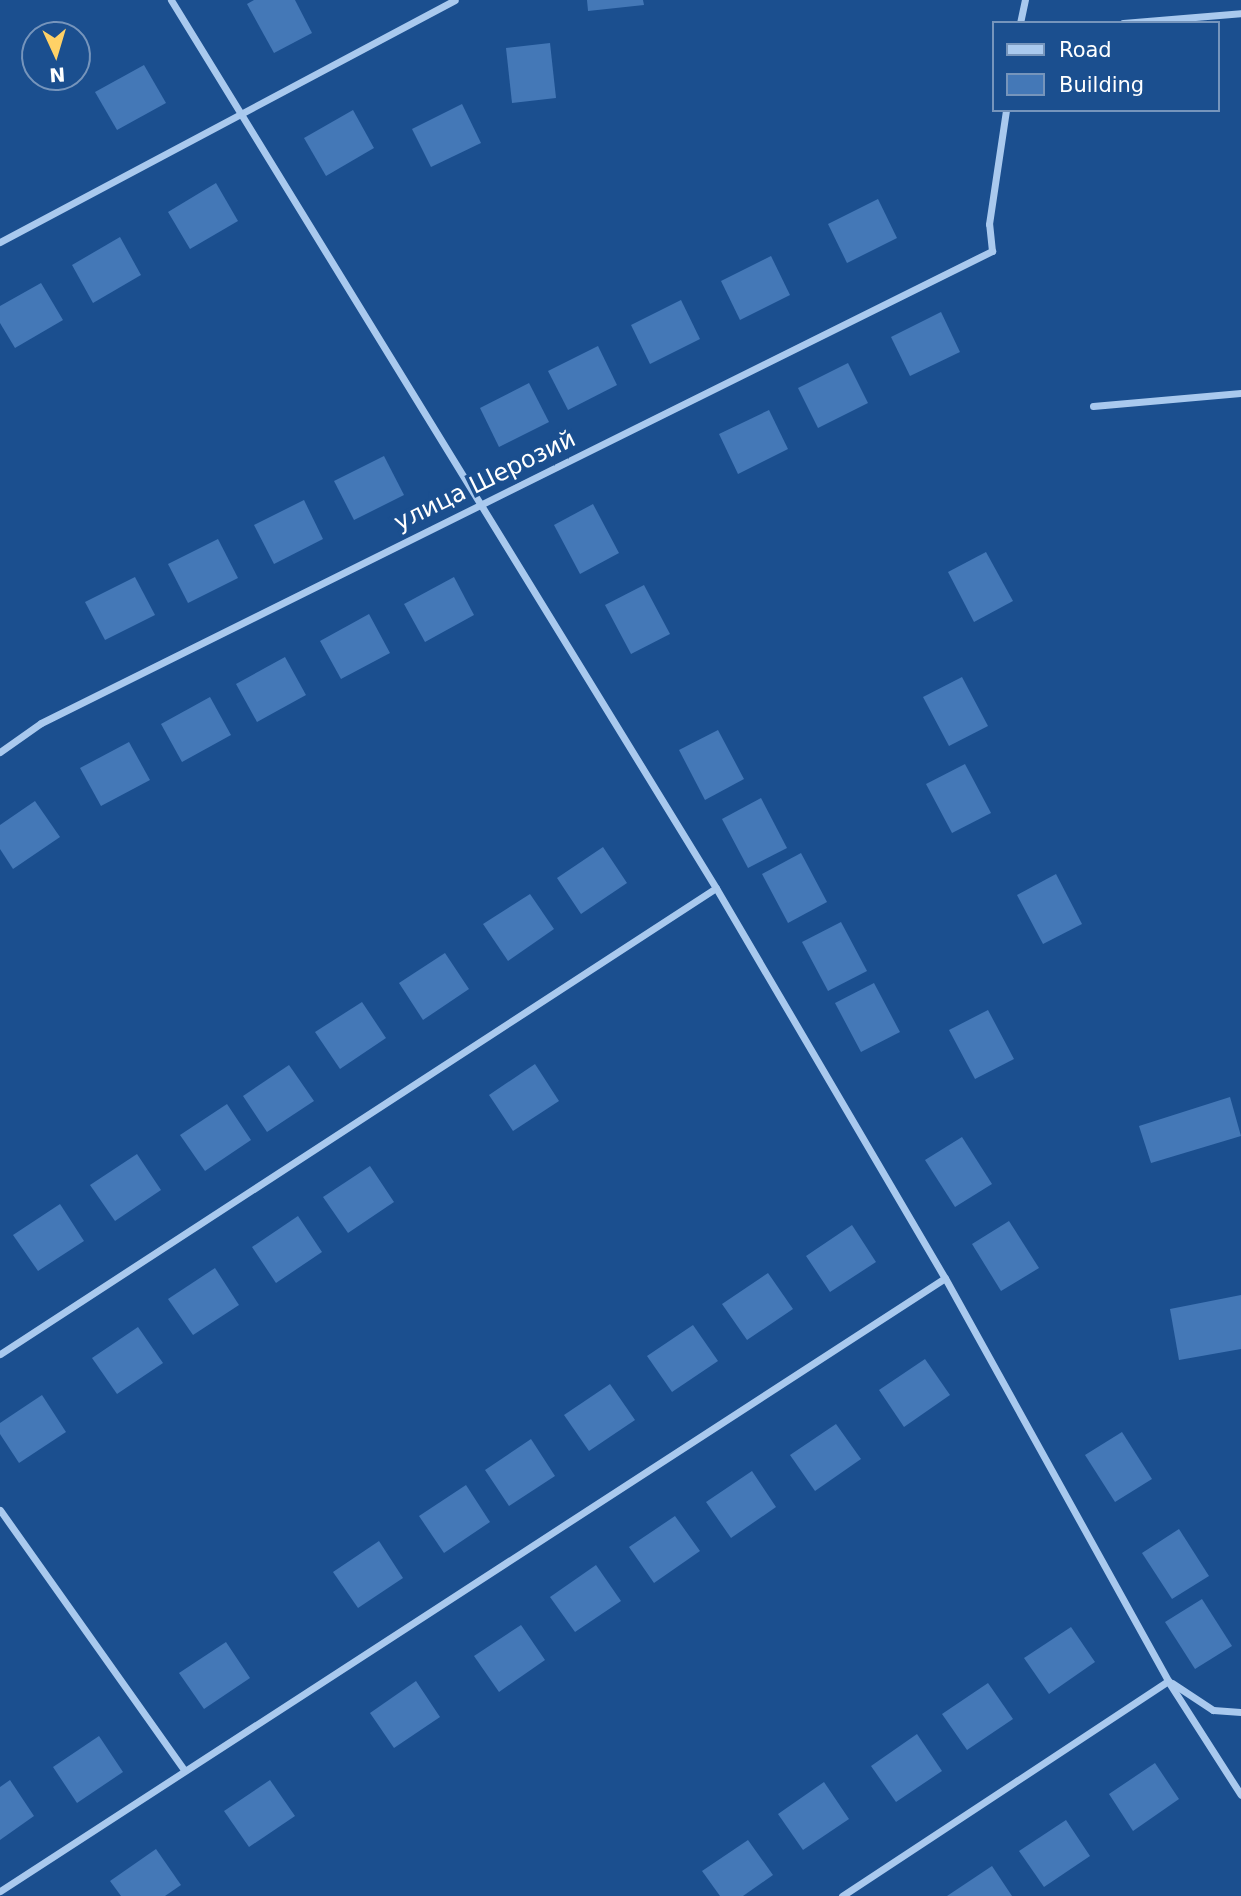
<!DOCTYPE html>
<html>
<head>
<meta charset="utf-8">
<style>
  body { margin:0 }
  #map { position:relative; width:1241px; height:1896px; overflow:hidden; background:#1b4f8f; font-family:"DejaVu Sans",sans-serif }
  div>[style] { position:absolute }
  .building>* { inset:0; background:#4478b7 }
  .minor>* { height:7px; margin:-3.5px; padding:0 3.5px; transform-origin:3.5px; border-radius:3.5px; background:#a9c9ee }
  span { translate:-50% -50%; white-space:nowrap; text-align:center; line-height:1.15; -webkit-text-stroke:7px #1b4f8f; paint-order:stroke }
  .street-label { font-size:24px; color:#fff }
  .legend { position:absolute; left:992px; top:21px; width:228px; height:91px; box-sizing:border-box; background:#1b4f8f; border:2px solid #7695bc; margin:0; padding:9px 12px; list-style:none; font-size:21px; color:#fff }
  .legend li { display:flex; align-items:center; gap:14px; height:35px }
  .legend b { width:35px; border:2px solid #7695bc }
  .north { position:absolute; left:21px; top:21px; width:70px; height:70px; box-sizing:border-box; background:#1b4f8f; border:2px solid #7695bc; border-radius:50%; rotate:176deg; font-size:19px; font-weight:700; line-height:28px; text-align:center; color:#fff }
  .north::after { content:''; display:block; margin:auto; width:24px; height:32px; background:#ffd166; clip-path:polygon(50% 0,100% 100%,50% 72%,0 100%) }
</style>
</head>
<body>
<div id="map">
  <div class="building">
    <div style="clip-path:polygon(254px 0,295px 0,312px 33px,274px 53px,247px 4px)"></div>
    <div style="clip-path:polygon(587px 0,643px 0,644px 5px,588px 11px)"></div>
    <div style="clip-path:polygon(550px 43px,556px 98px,512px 103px,506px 48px)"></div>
    <div style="clip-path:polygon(144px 65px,166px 103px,117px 130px,95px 92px)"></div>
    <div style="clip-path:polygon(462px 104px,481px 143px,431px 167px,412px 129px)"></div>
    <div style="clip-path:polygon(353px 110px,374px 148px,326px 176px,304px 138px)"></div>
    <div style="clip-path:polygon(216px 183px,238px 221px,190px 249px,168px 212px)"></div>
    <div style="clip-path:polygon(878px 199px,897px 238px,847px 263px,828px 224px)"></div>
    <div style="clip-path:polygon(120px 237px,141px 275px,93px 303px,72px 265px)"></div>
    <div style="clip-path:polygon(771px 256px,790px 295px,740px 320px,721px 281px)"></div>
    <div style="clip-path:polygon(41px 283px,63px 320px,15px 348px,0 323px,0 306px)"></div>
    <div style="clip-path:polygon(681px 300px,700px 339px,650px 364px,631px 325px)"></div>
    <div style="clip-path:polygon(941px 312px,960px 352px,910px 376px,891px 337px)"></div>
    <div style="clip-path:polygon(598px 346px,617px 385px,568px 410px,548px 371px)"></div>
    <div style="clip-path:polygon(848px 363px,868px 403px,818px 428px,798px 388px)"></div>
    <div style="clip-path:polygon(529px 383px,549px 422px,499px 447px,480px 408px)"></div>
    <div style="clip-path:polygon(769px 410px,788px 449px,738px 474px,719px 434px)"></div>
    <div style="clip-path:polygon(384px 456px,404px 495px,354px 520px,334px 481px)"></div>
    <div style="clip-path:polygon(304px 500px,323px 539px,274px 564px,254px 525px)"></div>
    <div style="clip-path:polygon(593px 504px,619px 553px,580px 574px,554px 525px)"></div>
    <div style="clip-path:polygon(218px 539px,238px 578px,188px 603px,168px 564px)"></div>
    <div style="clip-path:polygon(986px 552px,1013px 601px,974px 622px,948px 572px)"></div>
    <div style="clip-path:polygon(135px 577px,155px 615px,105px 640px,85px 602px)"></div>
    <div style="clip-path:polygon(454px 577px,474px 615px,425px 642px,404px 604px)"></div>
    <div style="clip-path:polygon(644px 585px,670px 634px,631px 654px,605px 605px)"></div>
    <div style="clip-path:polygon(369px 614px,390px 653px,341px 679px,320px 641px)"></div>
    <div style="clip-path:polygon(285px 657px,306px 695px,257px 722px,236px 684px)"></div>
    <div style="clip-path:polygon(962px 677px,988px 726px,949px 746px,923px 697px)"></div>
    <div style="clip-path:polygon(210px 697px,231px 735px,182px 762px,161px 724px)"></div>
    <div style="clip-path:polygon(718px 730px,744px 779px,705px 800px,679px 750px)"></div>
    <div style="clip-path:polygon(129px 742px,150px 780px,101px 806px,80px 768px)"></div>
    <div style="clip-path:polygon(965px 764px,991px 813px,952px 833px,926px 784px)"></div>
    <div style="clip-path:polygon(761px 798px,787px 848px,748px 868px,722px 819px)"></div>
    <div style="clip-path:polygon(35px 801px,60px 837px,13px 869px,0 849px,0 825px)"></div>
    <div style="clip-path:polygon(603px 847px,627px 883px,581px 914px,557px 878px)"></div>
    <div style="clip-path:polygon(801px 853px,827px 902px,788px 923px,762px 874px)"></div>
    <div style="clip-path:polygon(1056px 874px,1082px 924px,1043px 944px,1017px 895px)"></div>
    <div style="clip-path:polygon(530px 894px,554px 929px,508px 961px,483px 924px)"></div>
    <div style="clip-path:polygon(841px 922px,867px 971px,828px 991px,802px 942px)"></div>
    <div style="clip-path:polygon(445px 953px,469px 989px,423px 1020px,399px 983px)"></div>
    <div style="clip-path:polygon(874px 983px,900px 1032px,861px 1052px,835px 1003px)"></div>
    <div style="clip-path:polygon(362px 1002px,386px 1038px,340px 1069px,315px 1032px)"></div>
    <div style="clip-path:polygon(988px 1010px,1014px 1059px,975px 1079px,949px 1030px)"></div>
    <div style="clip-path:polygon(535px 1064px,559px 1101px,513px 1131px,489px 1095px)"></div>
    <div style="clip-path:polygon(289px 1065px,314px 1101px,267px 1132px,243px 1096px)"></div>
    <div style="clip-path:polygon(1230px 1097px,1241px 1136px,1151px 1163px,1139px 1126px)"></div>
    <div style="clip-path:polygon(227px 1104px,251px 1140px,205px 1171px,180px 1135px)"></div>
    <div style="clip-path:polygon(962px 1137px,992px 1184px,955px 1207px,925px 1160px)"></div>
    <div style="clip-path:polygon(137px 1154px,161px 1190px,115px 1221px,90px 1185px)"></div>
    <div style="clip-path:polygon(370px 1166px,394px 1202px,348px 1233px,323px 1197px)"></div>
    <div style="clip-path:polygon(60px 1204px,84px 1241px,38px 1271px,13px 1235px)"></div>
    <div style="clip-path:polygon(298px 1216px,322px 1252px,276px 1283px,252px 1247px)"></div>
    <div style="clip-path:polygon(1009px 1221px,1039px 1268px,1001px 1291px,972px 1244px)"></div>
    <div style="clip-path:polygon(852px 1225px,876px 1262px,830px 1292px,806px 1256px)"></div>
    <div style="clip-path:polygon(215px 1268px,239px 1305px,193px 1335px,168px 1299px)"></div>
    <div style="clip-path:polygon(768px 1273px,793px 1309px,747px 1340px,722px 1304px)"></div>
    <div style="clip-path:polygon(1241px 1295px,1241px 1349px,1179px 1360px,1170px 1309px)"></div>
    <div style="clip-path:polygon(693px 1325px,718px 1361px,672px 1392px,647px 1356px)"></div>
    <div style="clip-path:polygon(138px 1327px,163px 1363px,117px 1394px,92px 1358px)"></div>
    <div style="clip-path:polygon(925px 1359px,950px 1395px,904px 1427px,879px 1390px)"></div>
    <div style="clip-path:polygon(610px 1384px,635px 1420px,589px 1451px,564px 1415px)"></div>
    <div style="clip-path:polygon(42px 1395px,66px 1432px,19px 1463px,0 1434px,0 1423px)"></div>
    <div style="clip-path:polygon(836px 1424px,861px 1459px,815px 1491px,790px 1455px)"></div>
    <div style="clip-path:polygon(1122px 1432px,1152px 1479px,1115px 1502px,1085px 1455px)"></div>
    <div style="clip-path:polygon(531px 1439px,555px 1476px,509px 1506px,485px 1470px)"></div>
    <div style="clip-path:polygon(752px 1471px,776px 1507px,731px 1538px,706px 1502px)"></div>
    <div style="clip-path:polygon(466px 1485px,490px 1522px,444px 1553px,419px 1516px)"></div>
    <div style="clip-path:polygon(675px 1516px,700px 1551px,654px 1583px,629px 1547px)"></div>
    <div style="clip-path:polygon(1179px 1529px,1209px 1576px,1172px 1599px,1142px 1553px)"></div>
    <div style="clip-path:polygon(379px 1541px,403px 1578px,358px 1608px,333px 1572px)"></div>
    <div style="clip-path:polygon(596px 1565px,621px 1601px,575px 1632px,550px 1597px)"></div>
    <div style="clip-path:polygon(1202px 1599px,1232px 1646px,1195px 1669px,1165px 1622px)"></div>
    <div style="clip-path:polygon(521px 1625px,545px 1660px,499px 1692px,474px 1656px)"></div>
    <div style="clip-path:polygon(1071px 1627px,1095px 1662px,1049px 1694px,1024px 1658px)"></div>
    <div style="clip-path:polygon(226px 1642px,250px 1678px,204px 1709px,179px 1673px)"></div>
    <div style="clip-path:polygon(416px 1681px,440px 1717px,394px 1748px,370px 1713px)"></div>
    <div style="clip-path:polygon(988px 1683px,1013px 1719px,967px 1750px,942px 1714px)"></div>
    <div style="clip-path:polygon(917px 1734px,942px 1771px,896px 1802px,871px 1766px)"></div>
    <div style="clip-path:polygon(99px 1736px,123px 1772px,77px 1803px,53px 1767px)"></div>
    <div style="clip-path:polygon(1155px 1763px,1179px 1799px,1133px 1831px,1109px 1794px)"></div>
    <div style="clip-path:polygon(10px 1780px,34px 1816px,0 1840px,0 1787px)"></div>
    <div style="clip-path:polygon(270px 1780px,295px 1816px,249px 1847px,224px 1811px)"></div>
    <div style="clip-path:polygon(824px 1782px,849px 1819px,803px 1850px,778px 1814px)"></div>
    <div style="clip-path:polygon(1066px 1820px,1090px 1856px,1044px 1887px,1019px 1851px)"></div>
    <div style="clip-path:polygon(748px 1840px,773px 1875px,743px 1896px,720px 1896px,702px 1871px)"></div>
    <div style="clip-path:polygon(156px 1849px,181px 1885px,165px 1896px,121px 1896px,110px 1881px)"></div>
    <div style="clip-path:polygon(992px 1866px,1012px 1896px,947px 1896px)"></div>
  </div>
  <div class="minor">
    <div style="left:171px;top:0;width:1042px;rotate:58.46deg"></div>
    <div style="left:716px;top:888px;width:452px;rotate:59.6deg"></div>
    <div style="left:945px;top:1278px;width:461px;rotate:61deg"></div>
    <div style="left:1168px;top:1681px;width:135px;rotate:57.4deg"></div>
    <div style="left:1020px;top:23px;width:24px;rotate:-78deg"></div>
    <div style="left:1123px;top:23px;width:118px;rotate:-4.8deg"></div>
    <div style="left:0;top:242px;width:515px;rotate:-28.01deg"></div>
    <div style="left:1093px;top:406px;width:149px;rotate:-5deg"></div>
    <div style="left:0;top:752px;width:50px;rotate:-35.3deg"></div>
    <div style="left:41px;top:723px;width:1062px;rotate:-26.4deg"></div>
    <div style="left:992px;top:251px;width:27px;rotate:-96deg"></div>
    <div style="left:989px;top:224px;width:115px;rotate:-81.5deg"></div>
    <div style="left:0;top:1354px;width:854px;rotate:-33.06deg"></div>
    <div style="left:0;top:1510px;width:319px;rotate:54.7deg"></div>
    <div style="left:1172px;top:1683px;width:49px;rotate:33.4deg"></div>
    <div style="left:1213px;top:1710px;width:28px;rotate:4deg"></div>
    <div style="left:0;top:1891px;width:1126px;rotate:-32.97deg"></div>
    <div style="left:842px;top:1896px;width:391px;rotate:-33.4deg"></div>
  </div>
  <div class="street-label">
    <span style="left:485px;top:481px;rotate:-26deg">улица Шерозий</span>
  </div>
  <ul class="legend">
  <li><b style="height:9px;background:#a9c9ee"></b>Road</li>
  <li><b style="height:19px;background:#4478b7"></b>Building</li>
  </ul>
  <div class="north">N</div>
</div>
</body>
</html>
